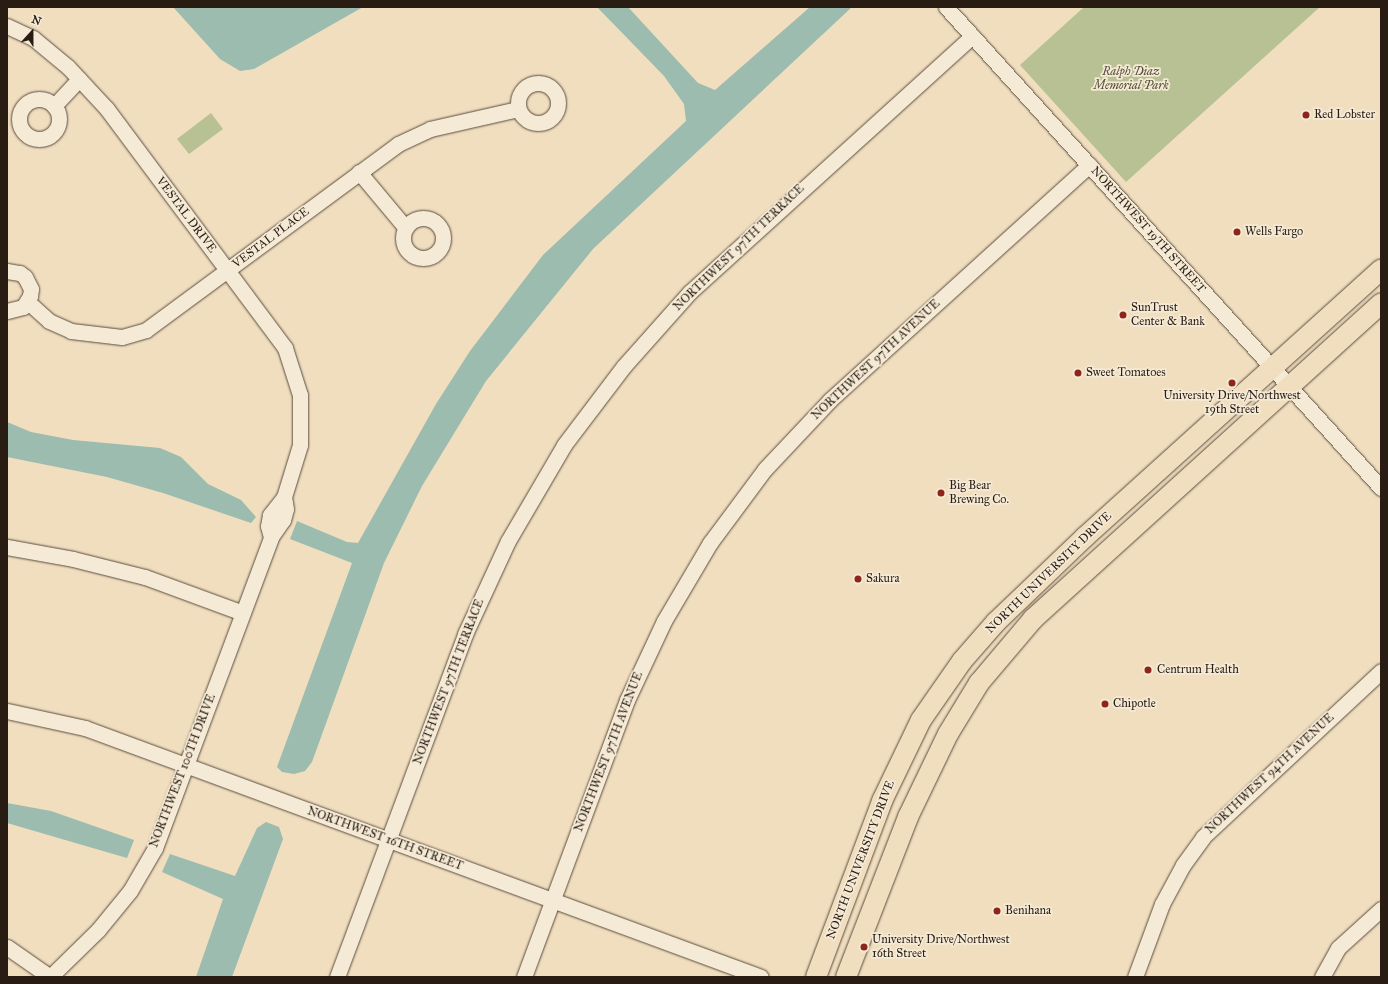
<!DOCTYPE html>
<html>
<head>
<meta charset="utf-8">
<style>
  body { margin:0 }
  #map { position:relative; width:1388px; height:984px; overflow:hidden; background:#f0debf; font-family:"IM FELL Great Primer",serif }
  div>[style] { position:absolute }
  .green>* { inset:0; background:#b8c193 }
  .water>* { inset:0; background:#9bbcae }
  .roads { filter:drop-shadow(0 0 1px #5b4c3e) drop-shadow(0 0 1px #5b4c3e) }
  .minor>* { height:15px; margin:-7.5px; padding:0 7.5px; transform-origin:7.5px; border-radius:7.5px; background:#f5ead5 }
  .minor>.ring { margin:-7.5px; padding:0; box-sizing:content-box; background:none; border:15px solid #f5ead5; border-radius:50% }
  .major>* { height:20px; margin:-10px; padding:0 10px; transform-origin:10px; border-radius:10px; background:#f0debf }
  .dots>* { width:11px; height:11px; translate:-50% -50%; box-sizing:border-box; border:2px solid #f5ead5; border-radius:50% }
  span { translate:-50% -50%; white-space:nowrap; text-align:center; line-height:1.15; -webkit-text-stroke:3.5px #f5ead5; paint-order:stroke }
  .park-label { font-size:12px; color:#544e39; font-style:italic }
  .poi-label { font-size:12px; color:#291c13 }
  .left { translate:0 -50%; text-align:left }
  .street-label { font-size:12px; color:#291c13 }
  .frame { position:absolute; inset:0; border:8px solid #291c13; pointer-events:none }
  .north { position:absolute; left:12px; top:12px; width:40px; height:40px; -webkit-text-stroke:3px #f5ead5; paint-order:stroke; rotate:21deg; font-size:11px; font-weight:700; line-height:16px; text-align:center; color:#291c13 }
  .north::after { content:''; display:block; margin:auto; width:14px; height:18px; background:#291c13; clip-path:polygon(50% 0,100% 100%,50% 72%,0 100%) }
</style>
</head>
<body>
<div id="map">
  <div class="green">
    <div style="clip-path:polygon(1084px 7px,1320px 7px,1126px 182px,1020px 65px)"></div>
    <div style="clip-path:polygon(211px 113px,223px 129px,189px 154px,177px 139px)"></div>
  </div>
  <div class="water">
    <div style="clip-path:polygon(173px 7px,363px 7px,254px 69px,240px 71px,220px 59px)"></div>
    <div style="clip-path:polygon(597px 7px,628px 7px,698px 83px,715px 90px,810px 7px,852px 7px,593px 249px,486px 381px,422px 486px,384px 563px,312px 762px,305px 771px,294px 774px,282px 772px,277px 767px,352px 563px,290px 539px,297px 521px,347px 542px,358px 543px,436px 404px,470px 351px,543px 255px,686px 121px,684px 104px,664px 76px)"></div>
    <div style="clip-path:polygon(7px 422px,31px 432px,73px 440px,160px 448px,181px 457px,208px 484px,241px 500px,256px 517px,251px 523px,163px 493px,107px 477px,7px 457px)"></div>
    <div style="clip-path:polygon(7px 803px,51px 811px,134px 840px,127px 858px,7px 823px)"></div>
    <div style="clip-path:polygon(266px 822px,279px 827px,283px 839px,232px 977px,196px 977px,223px 899px,162px 872px,170px 854px,235px 876px,257px 828px)"></div>
  </div>
  <div class="roads">
    <div class="minor">
      <div style="left:946px;top:7px;width:649px;rotate:47.87deg"></div>
      <div style="left:7px;top:26px;width:29px;rotate:25deg"></div>
      <div style="left:33px;top:38px;width:45px;rotate:39.6deg"></div>
      <div style="left:68px;top:67px;width:57px;rotate:47.1deg"></div>
      <div style="left:107px;top:109px;width:298px;rotate:53.3deg"></div>
      <div style="left:285px;top:348px;width:49px;rotate:72.3deg"></div>
      <div style="left:300px;top:395px;width:50px;rotate:90deg"></div>
      <div style="left:300px;top:445px;width:54px;rotate:107.1deg"></div>
      <div style="left:284px;top:497px;width:23px;rotate:128deg"></div>
      <div style="left:270px;top:515px;width:11px;rotate:100deg"></div>
      <div style="left:268px;top:526px;width:11px;rotate:75deg"></div>
      <div class="ring" style="left:518px;top:83px;width:25px;height:25px"></div>
      <div class="ring" style="left:19px;top:99px;width:25px;height:25px"></div>
      <div style="left:54px;top:106px;width:37px;rotate:-47deg"></div>
      <div style="left:359px;top:172px;width:72px;rotate:50.1deg"></div>
      <div class="ring" style="left:403px;top:218px;width:25px;height:25px"></div>
      <div style="left:7px;top:271px;width:13px;rotate:9deg"></div>
      <div style="left:20px;top:273px;width:6px;rotate:39deg"></div>
      <div style="left:25px;top:277px;width:13px;rotate:63deg"></div>
      <div style="left:31px;top:289px;width:7px;rotate:98deg"></div>
      <div style="left:30px;top:296px;width:13px;rotate:122deg"></div>
      <div style="left:23px;top:307px;width:16px;rotate:166deg"></div>
      <div style="left:28px;top:302px;width:28px;rotate:42deg"></div>
      <div style="left:49px;top:321px;width:24px;rotate:24deg"></div>
      <div style="left:71px;top:331px;width:51px;rotate:6.7deg"></div>
      <div style="left:122px;top:337px;width:25px;rotate:-16deg"></div>
      <div style="left:146px;top:330px;width:313px;rotate:-36.4deg"></div>
      <div style="left:398px;top:144px;width:35px;rotate:-25deg"></div>
      <div style="left:430px;top:129px;width:90px;rotate:-12.8deg"></div>
      <div style="left:7px;top:547px;width:67px;rotate:10.3deg"></div>
      <div style="left:73px;top:559px;width:74px;rotate:14deg"></div>
      <div style="left:145px;top:577px;width:104px;rotate:20.2deg"></div>
      <div style="left:7px;top:711px;width:80px;rotate:12.3deg"></div>
      <div style="left:85px;top:728px;width:720px;rotate:20.22deg"></div>
      <div style="left:7px;top:947px;width:52px;rotate:34.9deg"></div>
      <div style="left:50px;top:977px;width:67px;rotate:-44.4deg"></div>
      <div style="left:98px;top:930px;width:50px;rotate:-50.6deg"></div>
      <div style="left:130px;top:891px;width:50px;rotate:-59.8deg"></div>
      <div style="left:155px;top:848px;width:332px;rotate:-69.5deg"></div>
      <div style="left:271px;top:537px;width:21px;rotate:-55deg"></div>
      <div style="left:283px;top:520px;width:11px;rotate:-75deg"></div>
      <div style="left:286px;top:509px;width:12px;rotate:-99deg"></div>
      <div style="left:337px;top:977px;width:366px;rotate:-69.5deg"></div>
      <div style="left:465px;top:634px;width:102px;rotate:-65.2deg"></div>
      <div style="left:508px;top:541px;width:111px;rotate:-59.7deg"></div>
      <div style="left:564px;top:445px;width:99px;rotate:-52.8deg"></div>
      <div style="left:624px;top:366px;width:99px;rotate:-48.3deg"></div>
      <div style="left:690px;top:292px;width:381px;rotate:-42.2deg"></div>
      <div style="left:524px;top:977px;width:296px;rotate:-69.6deg"></div>
      <div style="left:627px;top:700px;width:87px;rotate:-64.9deg"></div>
      <div style="left:664px;top:621px;width:91px;rotate:-59.5deg"></div>
      <div style="left:710px;top:543px;width:92px;rotate:-53.4deg"></div>
      <div style="left:765px;top:469px;width:95px;rotate:-46.7deg"></div>
      <div style="left:830px;top:400px;width:350px;rotate:-42.2deg"></div>
      <div style="left:1135px;top:977px;width:78px;rotate:-69.7deg"></div>
      <div style="left:1162px;top:904px;width:44px;rotate:-61.7deg"></div>
      <div style="left:1183px;top:865px;width:34px;rotate:-54deg"></div>
      <div style="left:1203px;top:837px;width:243px;rotate:-43deg"></div>
      <div style="left:1322px;top:977px;width:33px;rotate:-61deg"></div>
      <div style="left:1338px;top:948px;width:58px;rotate:-42.2deg"></div>
    </div>
    <div class="major">
      <div style="left:816px;top:977px;width:188px;rotate:-69.4deg"></div>
      <div style="left:882px;top:801px;width:90px;rotate:-64.3deg"></div>
      <div style="left:921px;top:720px;width:72px;rotate:-55.2deg"></div>
      <div style="left:962px;top:661px;width:52px;rotate:-48.9deg"></div>
      <div style="left:996px;top:622px;width:123px;rotate:-43.7deg"></div>
      <div style="left:1085px;top:537px;width:399px;rotate:-42.1deg"></div>
      <div style="left:846px;top:977px;width:172px;rotate:-68.8deg"></div>
      <div style="left:908px;top:817px;width:92px;rotate:-64.3deg"></div>
      <div style="left:948px;top:734px;width:60px;rotate:-58.7deg"></div>
      <div style="left:979px;top:683px;width:84px;rotate:-49.8deg"></div>
      <div style="left:1033px;top:619px;width:470px;rotate:-42.2deg"></div>
    </div>
  </div>
  <div class="dots">
    <div style="left:1306px;top:115px;background:#8f2418"></div>
    <div style="left:1237px;top:232px;background:#8f2418"></div>
    <div style="left:1123px;top:315px;background:#8f2418"></div>
    <div style="left:1078px;top:373px;background:#8f2418"></div>
    <div style="left:1232px;top:383px;background:#8f2418"></div>
    <div style="left:941px;top:493px;background:#8f2418"></div>
    <div style="left:858px;top:579px;background:#8f2418"></div>
    <div style="left:1148px;top:670px;background:#8f2418"></div>
    <div style="left:1105px;top:704px;background:#8f2418"></div>
    <div style="left:997px;top:911px;background:#8f2418"></div>
    <div style="left:864px;top:947px;background:#8f2418"></div>
  </div>
  <div class="park-label">
    <span style="left:1131px;top:79px">Ralph Diaz<br>Memorial Park</span>
  </div>
  <div class="poi-label">
    <span class="left" style="left:1314px;top:115px">Red Lobster</span>
    <span class="left" style="left:1245px;top:232px">Wells Fargo</span>
    <span class="left" style="left:1131px;top:315px">SunTrust<br>Center &amp; Bank</span>
    <span class="left" style="left:1086px;top:373px">Sweet Tomatoes</span>
    <span style="left:1232px;top:403px">University Drive/Northwest<br>19th Street</span>
    <span class="left" style="left:949px;top:493px">Big Bear<br>Brewing Co.</span>
    <span class="left" style="left:866px;top:579px">Sakura</span>
    <span class="left" style="left:1157px;top:670px">Centrum Health</span>
    <span class="left" style="left:1113px;top:704px">Chipotle</span>
    <span class="left" style="left:1005px;top:911px">Benihana</span>
    <span class="left" style="left:872px;top:947px">University Drive/Northwest<br>16th Street</span>
  </div>
  <div class="street-label">
    <span style="left:186px;top:215px;rotate:53deg">VESTAL DRIVE</span>
    <span style="left:1148px;top:230px;rotate:48deg">NORTHWEST 19TH STREET</span>
    <span style="left:271px;top:238px;rotate:-37deg">VESTAL PLACE</span>
    <span style="left:739px;top:248px;rotate:-44deg">NORTHWEST 97TH TERRACE</span>
    <span style="left:876px;top:360px;rotate:-43deg">NORTHWEST 97TH AVENUE</span>
    <span style="left:1049px;top:573px;rotate:-44deg">NORTH UNIVERSITY DRIVE</span>
    <span style="left:449px;top:682px;rotate:-69deg">NORTHWEST 97TH TERRACE</span>
    <span style="left:609px;top:752px;rotate:-69deg">NORTHWEST 97TH AVENUE</span>
    <span style="left:183px;top:771px;rotate:-69deg">NORTHWEST 100TH DRIVE</span>
    <span style="left:1270px;top:774px;rotate:-43deg">NORTHWEST 94TH AVENUE</span>
    <span style="left:385px;top:839px;rotate:20deg">NORTHWEST 16TH STREET</span>
    <span style="left:861px;top:860px;rotate:-69deg">NORTH UNIVERSITY DRIVE</span>
  </div>
  <div class="frame"></div>
  <div class="north">N</div>
</div>
</body>
</html>
